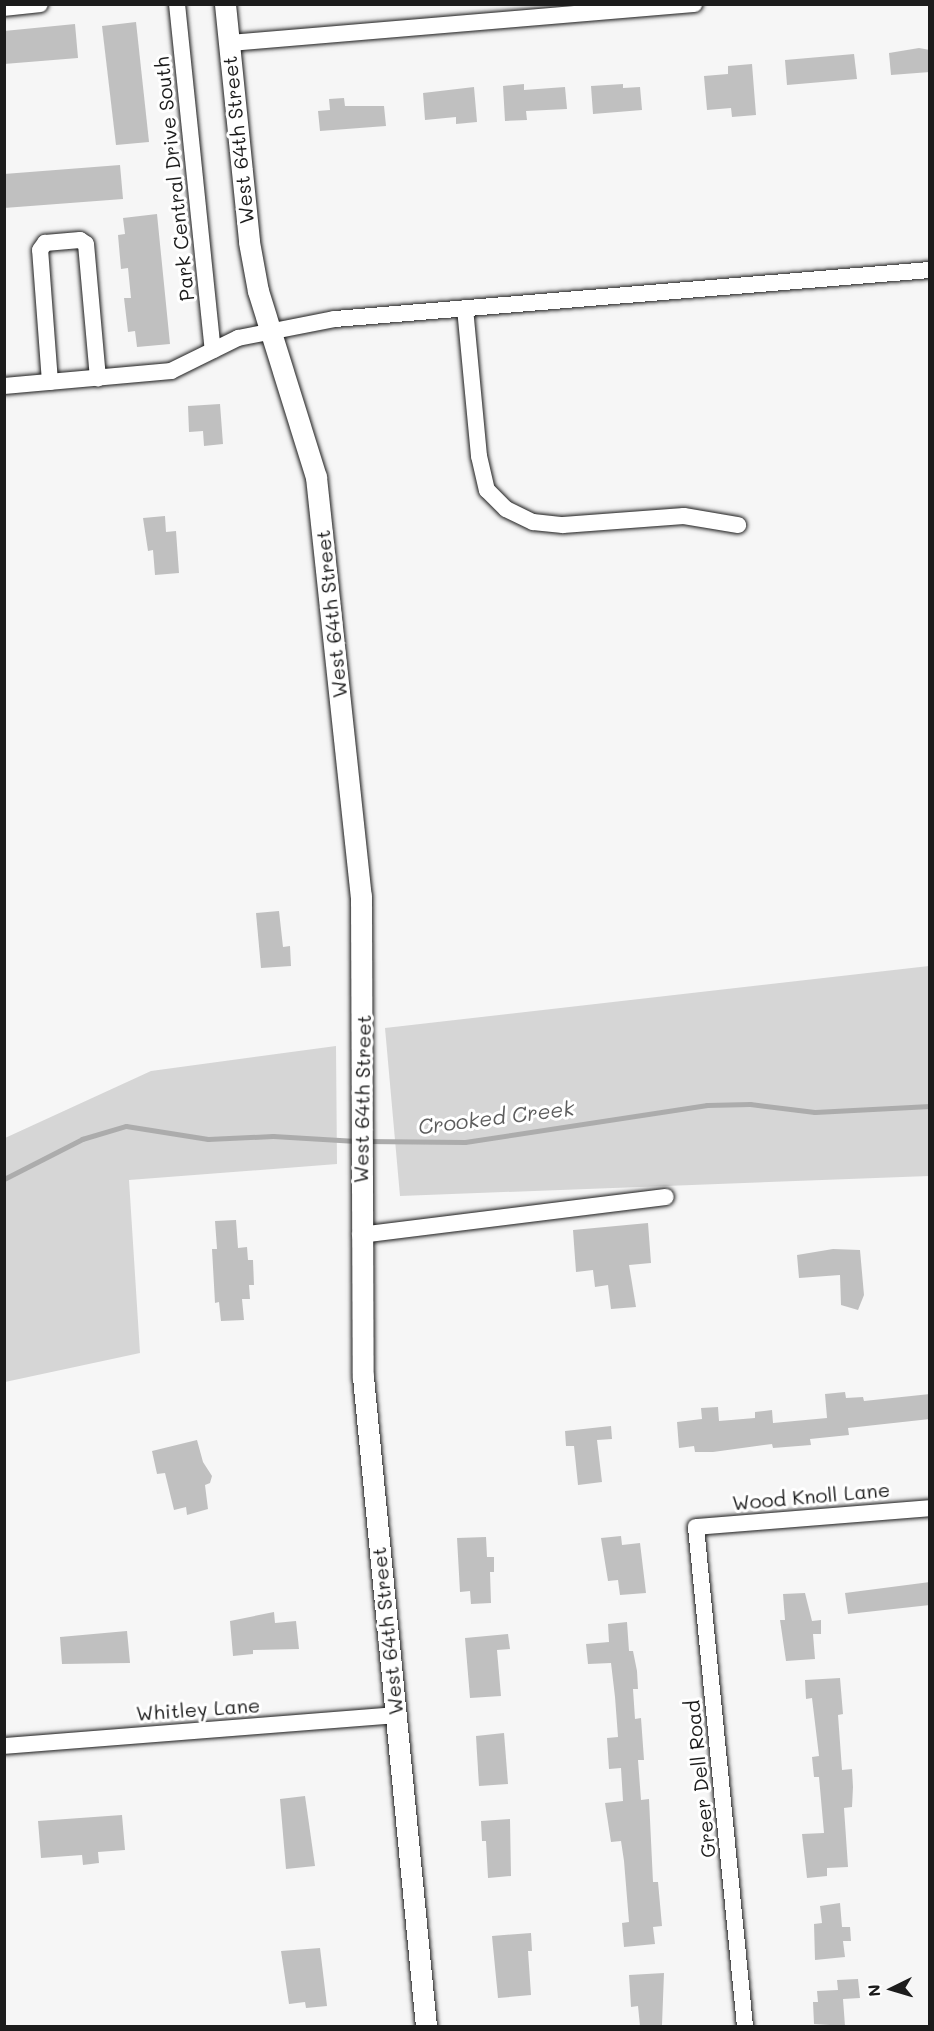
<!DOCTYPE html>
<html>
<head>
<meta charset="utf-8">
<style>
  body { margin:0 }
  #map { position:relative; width:934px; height:2031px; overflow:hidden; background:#f6f6f6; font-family:Mali,sans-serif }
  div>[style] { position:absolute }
  .green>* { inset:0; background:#d6d6d6 }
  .stream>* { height:5px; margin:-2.5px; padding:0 2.5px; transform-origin:2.5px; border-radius:2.5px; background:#acacac }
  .building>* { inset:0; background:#c0c0c0 }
  .roads { filter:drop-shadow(0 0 2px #1c1c1c) drop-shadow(0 0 2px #1c1c1c) }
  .minor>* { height:16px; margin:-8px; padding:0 8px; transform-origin:8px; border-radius:8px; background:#fff }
  .tertiary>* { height:21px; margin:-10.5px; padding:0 10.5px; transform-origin:10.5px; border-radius:10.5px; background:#fff }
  span { translate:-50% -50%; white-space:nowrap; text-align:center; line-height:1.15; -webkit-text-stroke:6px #fff; paint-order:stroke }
  .street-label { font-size:20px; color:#1c1c1c }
  .water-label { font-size:21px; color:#5d5d5d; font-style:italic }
  .frame { position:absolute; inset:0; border:6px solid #1c1c1c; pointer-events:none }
  .north { position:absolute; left:862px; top:1959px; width:60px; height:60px; -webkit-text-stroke:4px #fff; paint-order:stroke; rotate:265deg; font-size:16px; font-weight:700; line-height:24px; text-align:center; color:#1c1c1c }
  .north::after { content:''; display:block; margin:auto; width:21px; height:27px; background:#1c1c1c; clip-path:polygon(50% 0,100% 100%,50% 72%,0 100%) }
</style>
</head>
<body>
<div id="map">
  <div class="green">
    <div style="clip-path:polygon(929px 966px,929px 1176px,400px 1196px,385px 1028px)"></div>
    <div style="clip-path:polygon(336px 1046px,337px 1164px,129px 1180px,140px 1353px,5px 1382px,5px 1138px,151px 1071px)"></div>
  </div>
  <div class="stream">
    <div style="left:365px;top:1141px;width:100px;rotate:0.6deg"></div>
    <div style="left:465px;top:1142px;width:245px;rotate:-8.7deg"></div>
    <div style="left:707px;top:1105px;width:43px;rotate:-1.3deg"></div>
    <div style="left:750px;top:1104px;width:65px;rotate:7deg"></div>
    <div style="left:815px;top:1112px;width:115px;rotate:-3deg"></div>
    <div style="left:4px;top:1179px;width:88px;rotate:-27.1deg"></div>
    <div style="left:82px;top:1139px;width:46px;rotate:-16.5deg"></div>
    <div style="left:126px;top:1126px;width:83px;rotate:9deg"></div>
    <div style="left:208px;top:1139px;width:65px;rotate:-2.6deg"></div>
    <div style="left:273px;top:1136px;width:83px;rotate:3.4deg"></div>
  </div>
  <div class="building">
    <div style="clip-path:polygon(136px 22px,149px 142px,116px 145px,102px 26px)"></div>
    <div style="clip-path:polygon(75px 24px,78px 58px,4px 64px,4px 31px)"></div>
    <div style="clip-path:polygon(919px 48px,930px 50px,930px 72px,891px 75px,889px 53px)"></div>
    <div style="clip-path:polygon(854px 54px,857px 79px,787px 85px,785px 60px)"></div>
    <div style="clip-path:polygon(752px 64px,756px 115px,732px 117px,731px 108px,707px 110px,704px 76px,728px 74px,728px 66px)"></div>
    <div style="clip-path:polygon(524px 84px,524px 90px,565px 87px,567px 109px,526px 111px,527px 120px,505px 121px,503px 86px)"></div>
    <div style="clip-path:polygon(623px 84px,623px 88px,640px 87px,642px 110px,593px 114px,591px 86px)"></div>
    <div style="clip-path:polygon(474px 87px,477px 122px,456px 124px,456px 117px,425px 120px,423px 93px)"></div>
    <div style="clip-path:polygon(344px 98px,345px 106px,384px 106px,386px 126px,320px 131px,318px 111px,330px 110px,329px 99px)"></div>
    <div style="clip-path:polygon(120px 165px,123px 199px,4px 208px,4px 174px)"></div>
    <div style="clip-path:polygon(157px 214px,170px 344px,137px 347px,135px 331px,128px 332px,124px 298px,131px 298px,128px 268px,121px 269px,118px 235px,125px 234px,123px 218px)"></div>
    <div style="clip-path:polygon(220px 404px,223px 444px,204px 446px,203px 431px,189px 432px,188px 406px)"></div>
    <div style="clip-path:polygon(165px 516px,166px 532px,176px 531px,179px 573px,155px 575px,153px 550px,148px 551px,143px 518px)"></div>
    <div style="clip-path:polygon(279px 911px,283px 947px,290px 946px,291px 966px,261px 968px,256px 913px)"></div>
    <div style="clip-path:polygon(236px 1220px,238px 1248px,247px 1247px,248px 1260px,253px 1260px,254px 1285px,249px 1285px,250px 1299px,242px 1299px,244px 1320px,221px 1321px,219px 1302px,215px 1303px,212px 1249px,217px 1249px,215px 1221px)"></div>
    <div style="clip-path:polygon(648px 1223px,651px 1263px,629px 1265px,636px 1307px,611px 1309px,608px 1285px,595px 1287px,593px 1270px,576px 1272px,573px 1230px)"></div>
    <div style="clip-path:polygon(833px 1249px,860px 1250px,864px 1295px,858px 1310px,841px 1305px,840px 1275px,799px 1278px,797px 1255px)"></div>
    <div style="clip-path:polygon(845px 1392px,846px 1398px,863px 1397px,864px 1401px,930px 1394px,930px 1419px,848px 1428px,849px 1435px,810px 1439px,811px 1445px,773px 1448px,772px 1444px,713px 1452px,695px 1452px,694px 1446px,679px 1448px,677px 1422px,702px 1419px,701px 1408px,718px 1407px,719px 1421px,755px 1418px,755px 1412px,772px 1410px,773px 1423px,827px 1418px,825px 1394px)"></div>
    <div style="clip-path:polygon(611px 1426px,612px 1439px,597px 1440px,602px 1482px,578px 1485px,574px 1446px,566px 1446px,565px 1431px)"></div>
    <div style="clip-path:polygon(197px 1440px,203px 1462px,212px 1476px,210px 1483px,205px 1485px,208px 1509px,187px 1515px,186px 1507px,174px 1510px,165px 1473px,157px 1474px,152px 1451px)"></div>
    <div style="clip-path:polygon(621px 1536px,622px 1545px,640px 1543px,646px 1593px,620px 1595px,618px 1580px,608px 1581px,601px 1538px)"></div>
    <div style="clip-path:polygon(486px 1537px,487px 1557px,494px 1557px,494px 1572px,490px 1572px,491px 1603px,471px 1604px,470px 1591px,460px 1592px,457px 1538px)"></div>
    <div style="clip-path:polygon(930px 1582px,930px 1605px,848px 1614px,845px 1593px)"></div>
    <div style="clip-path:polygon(805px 1593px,812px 1621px,821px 1620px,821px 1634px,813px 1634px,815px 1659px,786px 1661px,780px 1620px,785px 1620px,783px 1594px)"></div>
    <div style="clip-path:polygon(274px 1612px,275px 1623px,296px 1621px,299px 1649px,253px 1650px,253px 1654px,233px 1656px,230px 1621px)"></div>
    <div style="clip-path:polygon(627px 1622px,629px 1651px,633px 1651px,637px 1671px,638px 1689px,633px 1689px,635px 1719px,641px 1718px,644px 1760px,638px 1760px,641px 1800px,649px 1799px,653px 1882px,658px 1882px,662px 1926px,653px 1927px,655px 1944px,624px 1947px,622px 1923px,629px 1922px,624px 1861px,621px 1841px,611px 1842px,605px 1803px,623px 1801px,621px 1768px,609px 1769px,607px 1738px,618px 1737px,615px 1697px,611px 1663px,588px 1664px,586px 1644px,609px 1642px,608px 1624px)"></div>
    <div style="clip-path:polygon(127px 1631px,130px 1663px,62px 1664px,60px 1637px)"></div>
    <div style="clip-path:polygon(508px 1634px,510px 1649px,497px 1650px,501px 1696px,470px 1698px,465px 1638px)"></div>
    <div style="clip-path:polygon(840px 1678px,843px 1714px,838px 1715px,842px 1770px,852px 1769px,853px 1787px,852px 1807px,844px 1808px,848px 1867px,827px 1868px,827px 1876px,807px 1878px,802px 1834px,824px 1833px,819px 1777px,814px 1777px,812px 1757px,819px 1756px,812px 1698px,806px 1699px,805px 1680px)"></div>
    <div style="clip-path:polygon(504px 1733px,508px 1784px,479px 1786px,476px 1736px)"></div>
    <div style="clip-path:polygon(305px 1796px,315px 1866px,286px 1869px,280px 1799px)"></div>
    <div style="clip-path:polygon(122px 1815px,125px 1850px,98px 1852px,99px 1863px,83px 1865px,82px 1855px,41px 1858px,38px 1821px)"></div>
    <div style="clip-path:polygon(510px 1819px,511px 1876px,488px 1878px,486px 1841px,482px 1841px,481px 1821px)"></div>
    <div style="clip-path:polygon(840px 1903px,842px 1927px,850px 1927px,851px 1941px,843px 1941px,845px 1957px,815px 1960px,814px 1924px,822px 1923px,820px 1906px)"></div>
    <div style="clip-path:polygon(531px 1933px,532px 1951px,528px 1951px,531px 1995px,498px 1998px,492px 1936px)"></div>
    <div style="clip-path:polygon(320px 1948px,327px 2006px,306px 2008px,305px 2002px,289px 2004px,281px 1951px)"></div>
    <div style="clip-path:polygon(664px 1973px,662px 2025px,640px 2026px,638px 2006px,631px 2007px,629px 1975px)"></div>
    <div style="clip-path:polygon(858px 1979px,860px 1998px,843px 1999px,845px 2026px,814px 2024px,813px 2002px,818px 2002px,817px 1991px,838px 1990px,837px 1980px)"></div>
  </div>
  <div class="roads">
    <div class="minor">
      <div style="left:177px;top:4px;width:348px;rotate:84.1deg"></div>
      <div style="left:4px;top:8px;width:36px;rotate:-6deg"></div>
      <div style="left:229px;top:43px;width:467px;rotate:-4.8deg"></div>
      <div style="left:465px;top:308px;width:149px;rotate:84.6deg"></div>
      <div style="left:479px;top:456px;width:35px;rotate:77deg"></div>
      <div style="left:487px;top:490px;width:27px;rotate:45deg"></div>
      <div style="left:506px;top:509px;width:30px;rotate:26deg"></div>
      <div style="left:533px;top:522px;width:30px;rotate:6deg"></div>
      <div style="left:563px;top:525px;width:121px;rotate:-4.3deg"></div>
      <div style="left:684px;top:516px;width:55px;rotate:9.5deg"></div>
      <div style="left:50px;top:382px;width:132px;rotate:-94.3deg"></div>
      <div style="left:40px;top:250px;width:9px;rotate:-54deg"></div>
      <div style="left:45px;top:243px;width:35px;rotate:-5deg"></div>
      <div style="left:80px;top:240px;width:7px;rotate:34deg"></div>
      <div style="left:86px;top:244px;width:135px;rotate:84.9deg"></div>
      <div style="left:4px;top:386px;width:168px;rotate:-5.1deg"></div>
      <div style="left:171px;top:371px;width:75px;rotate:-26.2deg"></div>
      <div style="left:238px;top:338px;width:99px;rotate:-11.1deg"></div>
      <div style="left:335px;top:319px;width:597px;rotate:-4.71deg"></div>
      <div style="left:360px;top:1235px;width:308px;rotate:-7.1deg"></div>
      <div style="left:4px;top:1746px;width:393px;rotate:-4.5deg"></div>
      <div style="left:745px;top:2026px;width:501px;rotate:-95.61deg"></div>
      <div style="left:696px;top:1527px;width:235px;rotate:-4.6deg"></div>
    </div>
    <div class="tertiary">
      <div style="left:225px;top:4px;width:239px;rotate:84.2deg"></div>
      <div style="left:249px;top:242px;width:50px;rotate:79.6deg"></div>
      <div style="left:258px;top:291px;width:195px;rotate:72.7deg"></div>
      <div style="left:316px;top:477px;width:421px;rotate:83.9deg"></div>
      <div style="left:361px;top:896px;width:481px;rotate:89.8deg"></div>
      <div style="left:363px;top:1377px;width:652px;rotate:84.46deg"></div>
    </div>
  </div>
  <div class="street-label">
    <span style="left:238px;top:140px;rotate:-96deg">West 64th Street</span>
    <span style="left:174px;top:179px;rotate:-96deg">Park Central Drive South</span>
    <span style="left:331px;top:614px;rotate:-96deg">West 64th Street</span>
    <span style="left:362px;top:1099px;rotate:-89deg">West 64th Street</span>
    <span style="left:811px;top:1496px;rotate:-5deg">Wood Knoll Lane</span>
    <span style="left:387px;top:1631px;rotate:-96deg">West 64th Street</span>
    <span style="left:198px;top:1709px;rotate:-4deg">Whitley Lane</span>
    <span style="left:700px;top:1779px;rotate:-96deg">Greer Dell Road</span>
  </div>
  <div class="water-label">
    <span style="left:496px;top:1117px;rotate:-7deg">Crooked Creek</span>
  </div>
  <div class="frame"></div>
  <div class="north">N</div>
</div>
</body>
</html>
